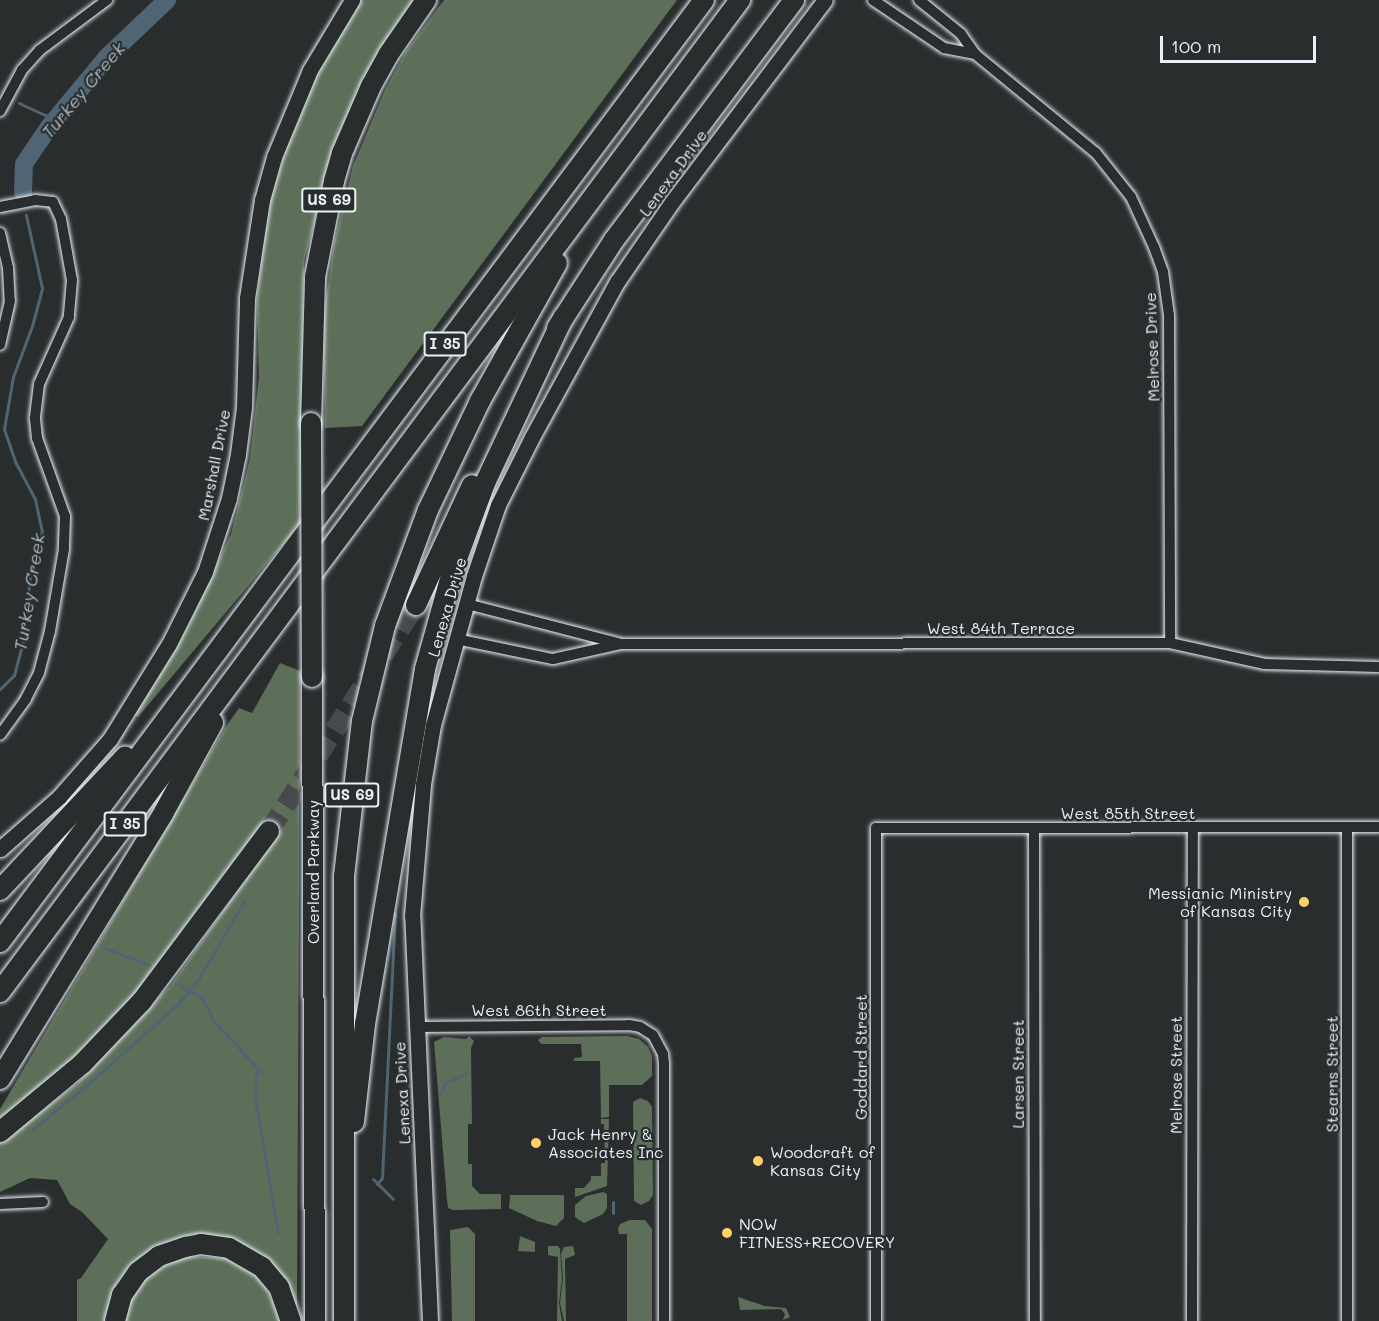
<!DOCTYPE html>
<html>
<head>
<meta charset="utf-8">
<style>
  body { margin:0 }
  #map { position:relative; width:1379px; height:1321px; overflow:hidden; background:#2a2d2e; font-family:Mali,sans-serif }
  div>[style] { position:absolute }
  .green>* { inset:0; background:#5d6f59 }
  .stream>* { height:3px; margin:-1.5px; padding:0 1.5px; transform-origin:1.5px; border-radius:1.5px; background:#506574 }
  .river>* { height:18px; margin:-9px; padding:0 9px; transform-origin:9px; border-radius:9px; background:#506574 }
  .highway-tunnel>* { height:20px; margin-top:-10px; transform-origin:0; background:repeating-linear-gradient(90deg,#464a4c 0 20px,transparent 0 30px) }
  .roads { filter:drop-shadow(0 0 2px #e8f1f8) drop-shadow(0 0 2px #e8f1f8) }
  .street>* { height:10px; margin:-5px; padding:0 5px; transform-origin:5px; border-radius:5px; background:#2a2d2e }
  .secondary>* { height:15px; margin:-7.5px; padding:0 7.5px; transform-origin:7.5px; border-radius:7.5px; background:#2a2d2e }
  .highway>* { height:20px; margin:-10px; padding:0 10px; transform-origin:10px; border-radius:10px; background:#2a2d2e }
  .bridges { filter:drop-shadow(0 0 2px #e8f1f8) drop-shadow(0 0 2px #e8f1f8) }
  .highway-bridge>* { height:20px; margin:-10px; padding:0 10px; transform-origin:10px; border-radius:10px; background:#2a2d2e }
  .dots>* { width:16px; height:16px; translate:-50% -50%; box-sizing:border-box; border:3px solid #2a2d2e; border-radius:50% }
  span { translate:-50% -50%; white-space:nowrap; text-align:center; line-height:1.15; -webkit-text-stroke:4.5px #2a2d2e; paint-order:stroke }
  .shield-label span { padding:2px 4px; background:#2a2d2e; border:2px solid; border-radius:4px; -webkit-text-stroke-width:0 }
  .shield-label { font-size:15px; color:#e8f1f8; font-weight:700 }
  .street-label { font-size:16px; color:#e8f1f8 }
  .poi-label { font-size:16px; color:#e8f1f8 }
  .right { translate:-100% -50%; text-align:right }
  .left { translate:0 -50%; text-align:left }
  .water-label { font-size:18px; color:#abb9c3; font-style:italic }
  .scale { position:absolute; left:1160px; top:36px; width:156px; height:27px; box-sizing:border-box; border:3px solid #e8f1f8; border-top:0; padding-left:8px; font-size:18px; line-height:21px; white-space:nowrap; color:#e8f1f8; -webkit-text-stroke:4px #2a2d2e; paint-order:stroke }
</style>
</head>
<body>
<div id="map">
  <div class="green">
    <div style="clip-path:polygon(360px 0,414px 0,336px 142px,304px 261px,300px 524px,138px 717px,134px 715px,187px 628px,231px 534px,250px 459px,259px 377px,257px 299px,267px 208px,302px 100px,341px 29px)"></div>
    <div style="clip-path:polygon(444px 0,677px 0,362px 426px,325px 428px,323px 319px,334px 243px,353px 166px,385px 90px,406px 51px)"></div>
    <div style="clip-path:polygon(280px 663px,300px 671px,297px 1308px,280px 1278px,202px 1238px,126px 1278px,110px 1301px,106px 1321px,77px 1321px,77px 1280px,81px 1278px,108px 1239px,82px 1212px,70px 1204px,57px 1180px,30px 1178px,0 1192px,0 1143px,77px 1084px,170px 986px,278px 834px,108px 1030px,0 1121px,0 1109px,227px 725px,239px 708px,252px 713px)"></div>
    <div style="clip-path:polygon(469px 1036px,474px 1041px,471px 1048px,472px 1124px,468px 1124px,468px 1164px,472px 1164px,472px 1186px,480px 1194px,501px 1194px,501px 1209px,453px 1210px,448px 1208px,447px 1200px,434px 1042px,444px 1037px,466px 1039px)"></div>
    <div style="clip-path:polygon(627px 1036px,639px 1039px,648px 1047px,652px 1056px,652px 1076px,642px 1085px,609px 1085px,609px 1117px,601px 1118px,600px 1061px,573px 1061px,575px 1058px,582px 1057px,581px 1044px,541px 1044px,538px 1040px,542px 1037px)"></div>
    <div style="clip-path:polygon(640px 1098px,648px 1101px,652px 1107px,653px 1195px,649px 1201px,641px 1205px,634px 1201px,633px 1102px)"></div>
    <div style="clip-path:polygon(601px 1119px,609px 1119px,607px 1186px,575px 1197px,575px 1188px,584px 1188px,591px 1180px,591px 1176px,601px 1176px,601px 1163px,605px 1163px,604px 1124px,601px 1124px)"></div>
    <div style="clip-path:polygon(603px 1192px,607px 1194px,607px 1208px,603px 1214px,584px 1223px,575px 1217px,575px 1205px,586px 1196px)"></div>
    <div style="clip-path:polygon(510px 1195px,564px 1195px,564px 1218px,556px 1226px,537px 1221px,509px 1208px)"></div>
    <div style="clip-path:polygon(630px 1220px,645px 1220px,652px 1229px,652px 1321px,627px 1321px,627px 1234px,619px 1234px,618px 1229px,620px 1224px)"></div>
    <div style="clip-path:polygon(468px 1227px,475px 1234px,475px 1321px,452px 1321px,450px 1230px)"></div>
    <div style="clip-path:polygon(520px 1236px,535px 1242px,535px 1252px,518px 1251px)"></div>
    <div style="clip-path:polygon(548px 1246px,558px 1246px,560px 1249px,562px 1279px,559px 1303px,562px 1321px,557px 1321px,558px 1257px,548px 1255px)"></div>
    <div style="clip-path:polygon(573px 1246px,575px 1255px,565px 1259px,566px 1321px,564px 1321px,560px 1303px,563px 1278px,561px 1254px,564px 1247px)"></div>
    <div style="clip-path:polygon(184px 1256px,227px 1258px,260px 1276px,282px 1321px,122px 1321px,126px 1303px,148px 1271px)"></div>
    <div style="clip-path:polygon(738px 1297px,765px 1306px,786px 1308px,790px 1317px,783px 1320px,785px 1314px,781px 1309px,740px 1310px)"></div>
  </div>
  <div class="stream">
    <div style="left:19px;top:103px;width:29px;rotate:25deg"></div>
    <div style="left:45px;top:115px;width:14px;rotate:4deg"></div>
    <div style="left:0;top:689px;width:20px;rotate:-45deg"></div>
    <div style="left:14px;top:675px;width:35px;rotate:-75deg"></div>
    <div style="left:23px;top:641px;width:75px;rotate:-83.9deg"></div>
    <div style="left:31px;top:566px;width:36px;rotate:-72deg"></div>
    <div style="left:42px;top:532px;width:34px;rotate:-102deg"></div>
    <div style="left:35px;top:499px;width:40px;rotate:-118deg"></div>
    <div style="left:16px;top:464px;width:37px;rotate:-109deg"></div>
    <div style="left:4px;top:429px;width:53px;rotate:-80.2deg"></div>
    <div style="left:13px;top:377px;width:54px;rotate:-69.6deg"></div>
    <div style="left:32px;top:326px;width:39px;rotate:-75deg"></div>
    <div style="left:42px;top:288px;width:75px;rotate:-102.4deg"></div>
    <div style="left:105px;top:948px;width:47px;rotate:21.1deg"></div>
    <div style="left:179px;top:985px;width:26px;rotate:28deg"></div>
    <div style="left:202px;top:997px;width:25px;rotate:64deg"></div>
    <div style="left:213px;top:1020px;width:71px;rotate:47.3deg"></div>
    <div style="left:257px;top:1067px;width:32px;rotate:94deg"></div>
    <div style="left:255px;top:1099px;width:135px;rotate:80.2deg"></div>
    <div style="left:441px;top:1093px;width:11px;rotate:-68deg"></div>
    <div style="left:445px;top:1083px;width:22px;rotate:-24deg"></div>
    <div style="left:33px;top:1129px;width:70px;rotate:-39.2deg"></div>
    <div style="left:87px;top:1085px;width:123px;rotate:-41.7deg"></div>
    <div style="left:179px;top:1003px;width:32px;rotate:-51deg"></div>
    <div style="left:199px;top:978px;width:89px;rotate:-59.7deg"></div>
    <div style="left:373px;top:1179px;width:28px;rotate:45deg"></div>
    <div style="left:377px;top:1184px;width:8px;rotate:-50deg"></div>
    <div style="left:382px;top:1178px;width:265px;rotate:-87.2deg"></div>
    <div style="left:613px;top:1202px;width:11px;rotate:90deg"></div>
  </div>
  <div class="river">
    <div style="left:23px;top:192px;width:28px;rotate:-88deg"></div>
    <div style="left:24px;top:164px;width:45px;rotate:-56deg"></div>
    <div style="left:49px;top:127px;width:91px;rotate:-50.4deg"></div>
    <div style="left:107px;top:57px;width:83px;rotate:-43.5deg"></div>
  </div>
  <div class="highway-tunnel">
    <div style="left:269px;top:831px;width:270px;rotate:-57deg"></div>
  </div>
  <div class="roads">
    <div class="street">
      <div style="left:873px;top:0;width:86px;rotate:34.1deg"></div>
      <div style="left:944px;top:48px;width:32px;rotate:11deg"></div>
      <div style="left:919px;top:0;width:54px;rotate:39deg"></div>
      <div style="left:961px;top:34px;width:24px;rotate:55deg"></div>
      <div style="left:975px;top:54px;width:156px;rotate:39.3deg"></div>
      <div style="left:1096px;top:153px;width:56px;rotate:51.5deg"></div>
      <div style="left:1131px;top:197px;width:55px;rotate:65.3deg"></div>
      <div style="left:1154px;top:247px;width:27px;rotate:70deg"></div>
      <div style="left:1163px;top:272px;width:43px;rotate:82.1deg"></div>
      <div style="left:1169px;top:315px;width:328px;rotate:89.8deg"></div>
      <div style="left:0;top:111px;width:47px;rotate:-61.8deg"></div>
      <div style="left:22px;top:70px;width:27px;rotate:-48deg"></div>
      <div style="left:40px;top:50px;width:84px;rotate:-36.7deg"></div>
      <div style="left:0;top:207px;width:36px;rotate:-11deg"></div>
      <div style="left:35px;top:200px;width:18px;rotate:6deg"></div>
      <div style="left:53px;top:202px;width:19px;rotate:65deg"></div>
      <div style="left:61px;top:219px;width:62px;rotate:79.8deg"></div>
      <div style="left:72px;top:280px;width:37px;rotate:95deg"></div>
      <div style="left:69px;top:317px;width:73px;rotate:114.1deg"></div>
      <div style="left:39px;top:384px;width:35px;rotate:97deg"></div>
      <div style="left:35px;top:419px;width:19px;rotate:84deg"></div>
      <div style="left:37px;top:438px;width:83px;rotate:70.3deg"></div>
      <div style="left:65px;top:516px;width:33px;rotate:92deg"></div>
      <div style="left:64px;top:549px;width:83px;rotate:99.7deg"></div>
      <div style="left:50px;top:631px;width:43px;rotate:104.7deg"></div>
      <div style="left:39px;top:673px;width:29px;rotate:117deg"></div>
      <div style="left:26px;top:699px;width:44px;rotate:125.8deg"></div>
      <div style="left:0;top:233px;width:36px;rotate:77deg"></div>
      <div style="left:8px;top:268px;width:33px;rotate:87deg"></div>
      <div style="left:10px;top:301px;width:45px;rotate:102.8deg"></div>
      <div style="left:467px;top:604px;width:156px;rotate:14.5deg"></div>
      <div style="left:456px;top:639px;width:99px;rotate:11.7deg"></div>
      <div style="left:553px;top:659px;width:70px;rotate:-12.4deg"></div>
      <div style="left:621px;top:644px;width:549px;rotate:-0.1deg"></div>
      <div style="left:1170px;top:643px;width:97px;rotate:12.5deg"></div>
      <div style="left:1265px;top:664px;width:114px;rotate:1.5deg"></div>
      <div style="left:1034px;top:828px;width:493px;rotate:89.9deg"></div>
      <div style="left:416px;top:1027px;width:213px;rotate:-0.5deg"></div>
      <div style="left:629px;top:1025px;width:11px;rotate:10deg"></div>
      <div style="left:640px;top:1027px;width:15px;rotate:32deg"></div>
      <div style="left:653px;top:1035px;width:21px;rotate:62deg"></div>
      <div style="left:663px;top:1054px;width:9px;rotate:84deg"></div>
      <div style="left:664px;top:1063px;width:258px;rotate:90deg"></div>
      <div style="left:0;top:1204px;width:43px;rotate:-2.7deg"></div>
      <div style="left:876px;top:1321px;width:493px;rotate:-90deg"></div>
      <div style="left:876px;top:828px;width:503px;rotate:-0.11deg"></div>
      <div style="left:1192px;top:1321px;width:492px;rotate:-89.9deg"></div>
      <div style="left:1347px;top:1321px;width:494px;rotate:-90deg"></div>
    </div>
    <div class="secondary">
      <div style="left:0;top:849px;width:79px;rotate:-41.4deg"></div>
      <div style="left:59px;top:797px;width:77px;rotate:-48.7deg"></div>
      <div style="left:110px;top:739px;width:112px;rotate:-58.2deg"></div>
      <div style="left:169px;top:644px;width:80px;rotate:-63.4deg"></div>
      <div style="left:205px;top:572px;width:78px;rotate:-72deg"></div>
      <div style="left:229px;top:498px;width:45px;rotate:-78.4deg"></div>
      <div style="left:238px;top:454px;width:47px;rotate:-82.7deg"></div>
      <div style="left:244px;top:407px;width:109px;rotate:-88.4deg"></div>
      <div style="left:247px;top:298px;width:99px;rotate:-81.3deg"></div>
      <div style="left:262px;top:200px;width:45px;rotate:-74.4deg"></div>
      <div style="left:274px;top:157px;width:94px;rotate:-67.5deg"></div>
      <div style="left:310px;top:70px;width:82px;rotate:-59deg"></div>
      <div style="left:430px;top:1321px;width:405px;rotate:-92.5deg"></div>
      <div style="left:412px;top:916px;width:132px;rotate:-85.2deg"></div>
      <div style="left:423px;top:784px;width:60px;rotate:-80.4deg"></div>
      <div style="left:433px;top:725px;width:155px;rotate:-74.6deg"></div>
      <div style="left:474px;top:576px;width:75px;rotate:-71.3deg"></div>
      <div style="left:498px;top:505px;width:76px;rotate:-63.4deg"></div>
      <div style="left:532px;top:437px;width:177px;rotate:-61.3deg"></div>
      <div style="left:617px;top:282px;width:97px;rotate:-55.5deg"></div>
      <div style="left:672px;top:202px;width:253px;rotate:-52.9deg"></div>
    </div>
    <div class="highway">
      <div style="left:557px;top:328px;width:105px;rotate:-57.1deg"></div>
      <div style="left:614px;top:240px;width:300px;rotate:-53.1deg"></div>
      <div style="left:311px;top:423px;width:146px;rotate:-88.4deg"></div>
      <div style="left:315px;top:277px;width:98px;rotate:-78.8deg"></div>
      <div style="left:334px;top:181px;width:29px;rotate:-74deg"></div>
      <div style="left:342px;top:153px;width:73px;rotate:-66.6deg"></div>
      <div style="left:371px;top:86px;width:35px;rotate:-61deg"></div>
      <div style="left:388px;top:55px;width:67px;rotate:-55.4deg"></div>
      <div style="left:416px;top:605px;width:132px;rotate:-65deg"></div>
      <div style="left:312px;top:677px;width:644px;rotate:89.73deg"></div>
      <div style="left:0;top:890px;width:183px;rotate:-46.8deg"></div>
      <div style="left:0;top:942px;width:1176px;rotate:-53.23deg"></div>
      <div style="left:0;top:992px;width:1238px;rotate:-53.28deg"></div>
      <div style="left:0;top:1079px;width:313px;rotate:-58.4deg"></div>
      <div style="left:164px;top:812px;width:102px;rotate:-61.2deg"></div>
      <div style="left:354px;top:1122px;width:99px;rotate:-83.6deg"></div>
      <div style="left:365px;top:1024px;width:360px;rotate:-80.4deg"></div>
      <div style="left:425px;top:669px;width:98px;rotate:-74.5deg"></div>
      <div style="left:451px;top:575px;width:98px;rotate:-69.7deg"></div>
      <div style="left:485px;top:483px;width:183px;rotate:-64.7deg"></div>
      <div style="left:0;top:1132px;width:107px;rotate:-39.7deg"></div>
      <div style="left:82px;top:1064px;width:87px;rotate:-46.4deg"></div>
      <div style="left:142px;top:1001px;width:212px;rotate:-53.2deg"></div>
      <div style="left:115px;top:1321px;width:27px;rotate:-75deg"></div>
      <div style="left:122px;top:1295px;width:28px;rotate:-55deg"></div>
      <div style="left:138px;top:1272px;width:26px;rotate:-37deg"></div>
      <div style="left:159px;top:1256px;width:28px;rotate:-19deg"></div>
      <div style="left:185px;top:1247px;width:16px;rotate:-11deg"></div>
      <div style="left:201px;top:1244px;width:28px;rotate:8deg"></div>
      <div style="left:229px;top:1248px;width:38px;rotate:30deg"></div>
      <div style="left:262px;top:1267px;width:26px;rotate:50deg"></div>
      <div style="left:279px;top:1287px;width:36px;rotate:71deg"></div>
      <div style="left:344px;top:1321px;width:445px;rotate:-90deg"></div>
      <div style="left:344px;top:876px;width:156px;rotate:-83.4deg"></div>
      <div style="left:362px;top:721px;width:98px;rotate:-76.4deg"></div>
      <div style="left:385px;top:626px;width:124px;rotate:-69.7deg"></div>
      <div style="left:428px;top:510px;width:121px;rotate:-64.5deg"></div>
      <div style="left:480px;top:401px;width:158px;rotate:-60.8deg"></div>
    </div>
  </div>
  <div class="bridges">
    <div class="highway-bridge">
      <div style="left:311px;top:423px;width:254px;rotate:89.8deg"></div>
    </div>
  </div>
  <div class="dots">
    <div style="left:1304px;top:902px;background:#ffd166"></div>
    <div style="left:536px;top:1143px;background:#ffd166"></div>
    <div style="left:758px;top:1161px;background:#ffd166"></div>
    <div style="left:727px;top:1233px;background:#ffd166"></div>
  </div>
  <div class="shield-label">
    <span style="left:329px;top:200px">US 69</span>
    <span style="left:445px;top:344px">I 35</span>
    <span style="left:352px;top:795px">US 69</span>
    <span style="left:125px;top:824px">I 35</span>
  </div>
  <div class="street-label">
    <span style="left:673px;top:173px;rotate:-54deg">Lenexa Drive</span>
    <span style="left:1152px;top:347px;rotate:-92deg">Melrose Drive</span>
    <span style="left:214px;top:465px;rotate:-79deg">Marshall Drive</span>
    <span style="left:447px;top:607px;rotate:-74deg">Lenexa Drive</span>
    <span style="left:1001px;top:628px">West 84th Terrace</span>
    <span style="left:1128px;top:813px">West 85th Street</span>
    <span style="left:313px;top:872px;rotate:-90deg">Overland Parkway</span>
    <span style="left:539px;top:1010px">West 86th Street</span>
    <span style="left:861px;top:1057px;rotate:-90deg">Goddard Street</span>
    <span style="left:1018px;top:1074px;rotate:-90deg">Larsen Street</span>
    <span style="left:1332px;top:1074px;rotate:-90deg">Stearns Street</span>
    <span style="left:1176px;top:1075px;rotate:-90deg">Melrose Street</span>
    <span style="left:402px;top:1093px;rotate:-93deg">Lenexa Drive</span>
  </div>
  <div class="poi-label">
    <span class="right" style="left:1292px;top:902px">Messianic Ministry<br>of Kansas City</span>
    <span class="left" style="left:548px;top:1143px">Jack Henry &amp;<br>Associates Inc</span>
    <span class="left" style="left:770px;top:1161px">Woodcraft of<br>Kansas City</span>
    <span class="left" style="left:739px;top:1233px">NOW<br>FITNESS+RECOVERY</span>
  </div>
  <div class="water-label">
    <span style="left:83px;top:90px;rotate:-50deg">Turkey Creek</span>
    <span style="left:29px;top:592px;rotate:-81deg">Turkey Creek</span>
  </div>
  <div class="scale">100 m</div>
</div>
</body>
</html>
